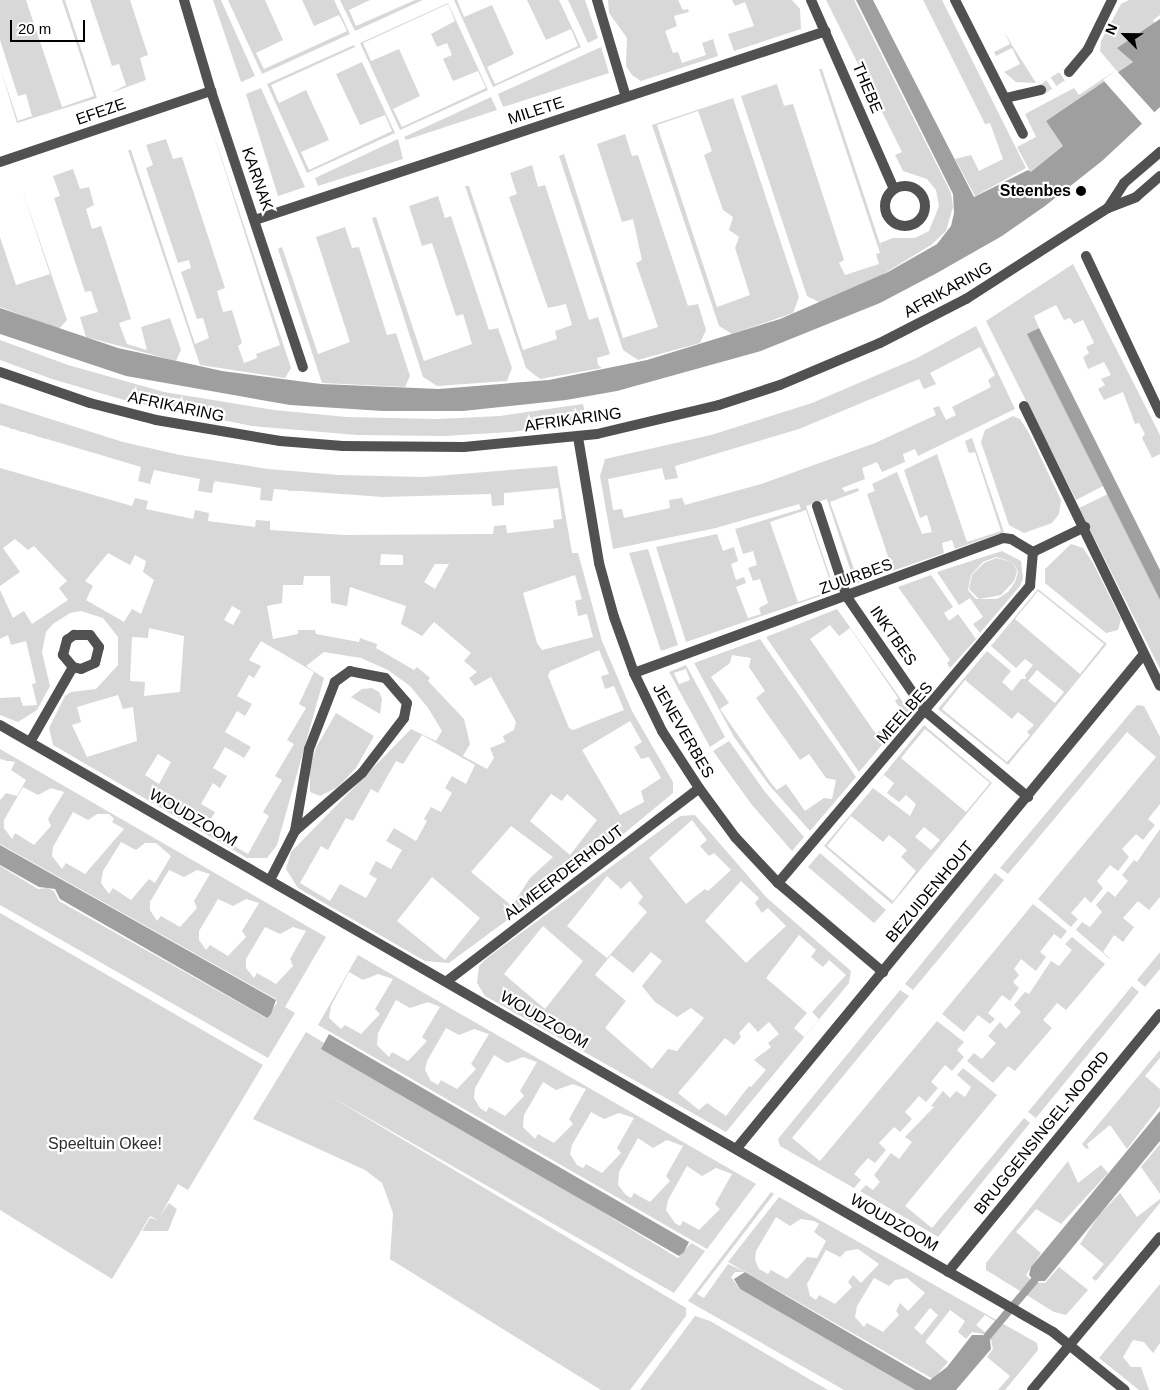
<!DOCTYPE html>
<html>
<head>
<meta charset="utf-8">
<style>
  body { margin:0 }
  #map { position:relative; width:1160px; height:1390px; overflow:hidden; background:#fff; font-family:Arial,sans-serif }
  div>[style] { position:absolute }
  .green>* { inset:0; background:#d8d8d8 }
  .water>* { inset:0; background:#9f9f9f }
  .pier>* { inset:0; background:#fff }
  .stream>* { height:8px; margin:-4px; padding:0 4px; transform-origin:4px; border-radius:4px; background:#9f9f9f }
  .minor-tunnel>* { height:10px; margin-top:-5px; transform-origin:0; background:repeating-linear-gradient(90deg,#d9d9d9 0 10px,transparent 0 15px) }
  .pedestrian>* { height:10px; margin:-5px; padding:0 5px; transform-origin:5px; border-radius:5px; background:#515151 }
  .minor>* { height:10px; margin:-5px; padding:0 5px; transform-origin:5px; border-radius:5px; background:#515151 }
  .minor>.ring { margin:-5px; padding:0; box-sizing:content-box; background:none; border:10px solid #515151; border-radius:50% }
  .tertiary>* { height:10px; margin:-5px; padding:0 5px; transform-origin:5px; border-radius:5px; background:#515151 }
  .dots>* { width:14px; height:14px; translate:-50% -50%; box-sizing:border-box; border:2px solid #fff; border-radius:50% }
  span { translate:-50% -50%; white-space:nowrap; text-align:center; line-height:1.15; -webkit-text-stroke:4.5px #fff; paint-order:stroke }
  .street-label { font-size:16px; color:#000 }
  .poi-label { font-size:16px; color:#000; font-weight:700 }
  .right { translate:-100% -50%; text-align:right }
  .park-label { font-size:16px; color:#2f2f2f }
  .north { position:absolute; left:1100px; top:10px; width:50px; height:50px; -webkit-text-stroke:4px #fff; paint-order:stroke; rotate:293deg; font-size:14px; font-weight:700; line-height:20px; text-align:center; color:#000 }
  .north::after { content:''; display:block; margin:auto; width:18px; height:22px; background:#000; clip-path:polygon(50% 0,100% 100%,50% 72%,0 100%) }
  .scale { position:absolute; left:10px; top:20px; width:75px; height:22px; box-sizing:border-box; border:2px solid #000; border-top:0; padding-left:6px; font-size:15px; line-height:18px; white-space:nowrap; color:#000; -webkit-text-stroke:4px #fff; paint-order:stroke }
</style>
</head>
<body>
<div id="map">
  <div class="green">
    <div style="clip-path:polygon(0 0,26px 0,62px 107px,94px 96px,62px 0,65px 0,97px 98px,17px 123px,0 67px,18px 121px,32px 116px,26px 94px,18px 96px,0 40px)"></div>
    <div style="clip-path:polygon(90px 0,130px 0,148px 55px,140px 58px,146px 80px,111px 93px,126px 85px,119px 64px,112px 66px)"></div>
    <div style="clip-path:polygon(213px 0,221px 0,255px 76px,241px 82px)"></div>
    <div style="clip-path:polygon(228px 0,265px 0,283px 40px,256px 53px,264px 69px,347px 31px,339px 15px,314px 26px,302px 0,334px 0,350px 34px,262px 74px)"></div>
    <div style="clip-path:polygon(340px 0,370px 0,349px 10px,356px 26px,415px 0,423px 0,355px 31px)"></div>
    <div style="clip-path:polygon(454px 0,457px 0,464px 17px,492px 5px,514px 54px,487px 67px,495px 84px,578px 46px,571px 29px,546px 40px,527px 0,559px 0,581px 47px,493px 87px)"></div>
    <div style="clip-path:polygon(568px 0,585px 0,598px 38px,588px 43px)"></div>
    <div style="clip-path:polygon(608px 0,678px 0,683px 10px,688px 9px,689px 12px,674px 16px,677px 26px,665px 31px,673px 53px,678px 52px,682px 63px,706px 55px,702px 43px,713px 39px,718px 56px,641px 81px,632px 75px,626px 66px,627px 38px,609px 13px)"></div>
    <div style="clip-path:polygon(732px 0,792px 0,800px 9px,801px 29px,734px 51px,728px 34px,754px 26px,745px 2px,735px 6px)"></div>
    <div style="clip-path:polygon(826px 0,854px 0,951px 193px,953px 207px,946px 231px,931px 245px,880px 276px,819px 302px,807px 296px,741px 96px,777px 84px,784px 106px,793px 104px,844px 260px,839px 263px,845px 275px,879px 264px,876px 254px,880px 253px,819px 69px,822px 69px,884px 256px,880px 243px,893px 238px,915px 238px,929px 231px,939px 206px,936px 190px,927px 179px,903px 171px,895px 155px,902px 152px)"></div>
    <div style="clip-path:polygon(923px 0,942px 0,1026px 168px,975px 196px,955px 159px,971px 155px,979px 171px,1003px 159px,990px 123px,985px 124px)"></div>
    <div style="clip-path:polygon(1129px 0,1160px 0,1160px 15px,1153px 20px,1155px 23px,1118px 48px,1133px 62px,1046px 121px,1064px 146px,1031px 173px,1017px 147px,1036px 137px,1025px 114px,1074px 88px,1079px 95px,1116px 70px,1100px 51px,1101px 41px,1121px 4px)"></div>
    <div style="clip-path:polygon(evenodd,448px 3px,488px 90px,400px 130px,360px 43px,448px 3px,448px 4px,455px 21px,431px 34px,437px 47px,447px 43px,452px 55px,443px 59px,453px 81px,478px 71px,486px 88px,402px 127px,393px 109px,420px 96px,399px 49px,371px 61px,363px 43px,448px 4px)"></div>
    <div style="clip-path:polygon(1004px 31px,1012px 45px,1036px 83px,1016px 82px,1004px 72px,1020px 64px,1012px 48px,996px 56px,994px 52px,1010px 44px)"></div>
    <div style="clip-path:polygon(evenodd,354px 45px,395px 133px,307px 173px,267px 84px,354px 45px,355px 47px,362px 62px,336px 74px,360px 125px,385px 115px,392px 131px,309px 170px,301px 152px,329px 140px,306px 90px,279px 103px,271px 85px,355px 47px)"></div>
    <div style="clip-path:polygon(601px 47px,609px 73px,503px 107px,498px 94px)"></div>
    <div style="clip-path:polygon(261px 88px,305px 187px,278px 196px,246px 94px)"></div>
    <div style="clip-path:polygon(491px 97px,497px 110px,406px 140px,404px 137px)"></div>
    <div style="clip-path:polygon(evenodd,733px 98px,799px 297px,793px 313px,732px 334px,719px 326px,652px 125px,733px 98px,698px 111px,712px 151px,704px 155px,723px 210px,733px 217px,729px 230px,739px 237px,735px 248px,750px 295px,717px 307px,657px 125px,698px 111px)"></div>
    <div style="clip-path:polygon(210px 123px,291px 368px,285px 378px,200px 365px,128px 150px,131px 150px,195px 344px,209px 338px,203px 318px,197px 319px,181px 272px,191px 268px,189px 260px,178px 263px,146px 168px,153px 165px,146px 145px,166px 139px,173px 159px,182px 157px,225px 288px,217px 291px,223px 312px,232px 310px,242px 343px,238px 346px,244px 363px,257px 358px,256px 354px,280px 345px)"></div>
    <div style="clip-path:polygon(625px 134px,632px 156px,638px 155px,688px 306px,698px 304px,706px 330px,700px 343px,638px 360px,623px 350px,559px 156px,564px 154px,623px 338px,658px 327px,636px 263px,642px 260px,633px 219px,622px 222px,597px 144px)"></div>
    <div style="clip-path:polygon(398px 139px,403px 159px,318px 186px,315px 178px)"></div>
    <div style="clip-path:polygon(532px 165px,538px 187px,545px 185px,589px 320px,598px 317px,610px 354px,597px 358px,598px 365px,602px 368px,540px 379px,526px 368px,465px 186px,469px 186px,523px 350px,557px 339px,555px 331px,572px 325px,566px 304px,548px 308px,509px 197px,517px 194px,510px 173px)"></div>
    <div style="clip-path:polygon(73px 169px,80px 189px,89px 187px,94px 205px,86px 209px,92px 229px,101px 226px,126px 303px,131px 319px,119px 323px,127px 344px,147px 350px,141px 327px,170px 318px,181px 350px,176px 361px,86px 337px,80px 317px,98px 312px,91px 291px,85px 292px,54px 198px,60px 196px,53px 176px)"></div>
    <div style="clip-path:polygon(21px 186px,67px 320px,59px 329px,0 307px,0 237px,16px 285px,50px 274px)"></div>
    <div style="clip-path:polygon(438px 196px,445px 218px,451px 216px,489px 330px,498px 328px,512px 368px,507px 381px,437px 386px,423px 377px,372px 218px,376px 217px,424px 361px,472px 344px,463px 314px,456px 316px,432px 243px,422px 246px,409px 206px)"></div>
    <div style="clip-path:polygon(345px 227px,352px 248px,359px 247px,387px 335px,396px 333px,410px 376px,405px 387px,322px 383px,278px 249px,282px 247px,318px 354px,350px 342px,316px 237px)"></div>
    <div style="clip-path:polygon(1073px 264px,1160px 435px,1160px 454px,1152px 458px,1142px 438px,1145px 434px,1139px 423px,1135px 424px,1123px 392px,1104px 400px,1098px 389px,1105px 385px,1101px 379px,1111px 375px,1104px 362px,1088px 369px,1083px 357px,1089px 353px,1086px 347px,1094px 343px,1083px 320px,1074px 324px,1070px 318px,1064px 320px,1056px 305px,1034px 316px,1039px 328px,1028px 334px,1103px 486px,1076px 500px,986px 321px)"></div>
    <div style="clip-path:polygon(evenodd,976px 326px,1015px 409px,918px 456px,915px 449px,903px 454px,905px 462px,882px 472px,877px 462px,862px 468px,865px 479px,842px 488px,845px 492px,858px 488px,859px 491px,830px 502px,858px 580px,892px 568px,867px 494px,875px 491px,872px 484px,897px 472px,922px 534px,932px 532px,927px 515px,920px 518px,904px 470px,937px 454px,967px 542px,1001px 531px,975px 452px,969px 453px,965px 441px,972px 438px,1004px 532px,955px 549px,952px 540px,942px 543px,944px 553px,855px 584px,827px 499px,806px 506px,835px 591px,686px 642px,656px 547px,717px 534px,723px 551px,734px 547px,738px 561px,731px 564px,736px 580px,744px 577px,746px 583px,736px 587px,748px 618px,761px 614px,759px 608px,768px 603px,760px 579px,753px 581px,748px 568px,757px 565px,753px 551px,743px 554px,735px 529px,801px 509px,799px 504px,716px 528px,613px 549px,600px 476px,605px 459px,711px 435px,812px 403px,917px 358px,976px 326px,980px 347px,995px 375px,988px 380px,991px 387px,952px 407px,956px 415px,946px 420px,939px 406px,933px 408px,936px 415px,875px 443px,761px 484px,685px 505px,682px 498px,669px 500px,670px 508px,624px 518px,622px 509px,613px 510px,608px 479px,662px 468px,665px 480px,678px 478px,675px 466px,799px 429px,919px 379px,924px 389px,936px 384px,930px 373px,980px 347px,976px 326px,806px 510px,833px 590px,798px 602px,770px 522px,806px 510px)"></div>
    <div style="clip-path:polygon(0 340px,68px 365px,164px 392px,274px 410px,347px 417px,437px 419px,500px 416px,583px 404px,587px 422px,511px 432px,444px 436px,357px 435px,252px 426px,124px 400px,52px 379px,0 360px)"></div>
    <div style="clip-path:polygon(evenodd,0 403px,123px 442px,180px 455px,268px 469px,339px 475px,424px 477px,557px 466px,572px 553px,578px 553px,602px 641px,632px 711px,673px 782px,673px 793px,621px 836px,449px 963px,425px 961px,298px 888px,286px 869px,291px 852px,411px 729px,436px 741px,442px 731px,428px 708px,410px 686px,388px 670px,361px 658px,324px 652px,306px 666px,324px 678px,277px 845px,267px 858px,247px 858px,53px 745px,49px 728px,65px 696px,71px 692px,96px 689px,118px 665px,118px 637px,103px 618px,81px 611px,70px 613px,53px 624px,46px 632px,42px 652px,50px 686px,37px 710px,18px 722px,0 715px,0 698px,20px 697px,23px 706px,37px 705px,32px 684px,36px 683px,26px 641px,11px 645px,8px 635px,0 639px,0 590px,13px 618px,24px 611px,32px 624px,68px 600px,59px 588px,67px 581px,34px 546px,28px 550px,15px 539px,3px 548px,20px 572px,0 586px,0 468px,132px 506px,135px 498px,148px 501px,146px 509px,193px 519px,195px 510px,209px 513px,208px 521px,255px 527px,256px 520px,270px 521px,270px 530px,344px 535px,493px 534px,494px 526px,506px 525px,507px 533px,554px 528px,553px 520px,562px 519px,558px 488px,504px 493px,504px 505px,492px 506px,491px 494px,382px 497px,274px 489px,272px 501px,260px 500px,261px 488px,214px 481px,212px 493px,198px 491px,200px 479px,154px 470px,150px 484px,138px 481px,141px 467px,0 425px,0 403px,108px 553px,130px 565px,135px 555px,146px 561px,143px 572px,154px 580px,141px 614px,132px 609px,124px 622px,86px 600px,93px 586px,85px 581px,108px 553px,0 403px,381px 554px,403px 555px,403px 565px,380px 565px,381px 554px,0 403px,435px 564px,449px 564px,435px 589px,424px 582px,435px 564px,0 403px,575px 575px,582px 599px,575px 601px,578px 616px,587px 614px,593px 637px,542px 650px,537px 643px,523px 593px,575px 575px,0 403px,304px 576px,330px 576px,331px 603px,347px 606px,350px 587px,406px 606px,401px 624px,422px 636px,434px 622px,471px 653px,464px 661px,477px 672px,469px 678px,475px 686px,491px 677px,516px 722px,514px 730px,503px 736px,505px 742px,490px 748px,494px 758px,487px 769px,463px 756px,470px 744px,464px 719px,428px 681px,430px 678px,417px 667px,414px 670px,376px 648px,377px 644px,360px 638px,359px 642px,316px 634px,315px 630px,298px 630px,298px 634px,273px 639px,267px 606px,282px 603px,283px 585px,303px 585px,304px 576px,0 403px,232px 606px,241px 611px,233px 625px,224px 620px,232px 606px,0 403px,149px 628px,184px 636px,180px 692px,144px 696px,145px 682px,130px 681px,132px 637px,148px 638px,149px 628px,0 403px,261px 641px,314px 672px,299px 704px,306px 708px,287px 740px,294px 744px,275px 776px,282px 780px,263px 812px,269px 816px,248px 854px,205px 829px,215px 812px,201px 804px,213px 783px,220px 788px,227px 776px,213px 768px,225px 747px,244px 758px,251px 747px,225px 732px,237px 711px,245px 716px,252px 704px,237px 696px,249px 675px,254px 678px,261px 666px,249px 660px,261px 641px,0 403px,599px 650px,609px 674px,601px 676px,605px 689px,614px 686px,624px 710px,573px 730px,569px 728px,548px 676px,550px 671px,599px 650px,0 403px,118px 695px,123px 709px,133px 707px,137px 741px,87px 757px,72px 725px,81px 722px,77px 707px,118px 695px,0 403px,630px 721px,642px 742px,634px 747px,641px 759px,649px 757px,661px 778px,641px 791px,644px 802px,620px 815px,582px 750px,630px 721px,0 403px,422px 735px,475px 765px,466px 784px,452px 776px,445px 788px,452px 793px,441px 812px,431px 807px,424px 819px,427px 821px,416px 841px,394px 828px,386px 841px,402px 850px,391px 869px,376px 861px,369px 874px,377px 879px,366px 898px,340px 884px,330px 901px,300px 883px,321px 846px,328px 850px,346px 818px,353px 821px,371px 789px,378px 793px,396px 761px,403px 764px,422px 735px,0 403px,158px 754px,171px 762px,159px 784px,145px 775px,158px 754px,0 403px,551px 794px,562px 801px,567px 794px,597px 820px,570px 855px,530px 821px,551px 794px,0 403px,511px 826px,553px 857px,530px 878px,512px 906px,471px 872px,511px 826px,0 403px,432px 877px,480px 918px,445px 960px,397px 921px,432px 877px)"></div>
    <div style="clip-path:polygon(1013px 416px,1020px 419px,1029px 433px,1061px 500px,1059px 514px,1052px 523px,1024px 533px,1009px 525px,981px 442px,985px 430px)"></div>
    <div style="clip-path:polygon(1108px 494px,1160px 600px,1160px 669px,1079px 508px)"></div>
    <div style="clip-path:polygon(1071px 544px,1083px 548px,1093px 563px,1121px 619px,1118px 630px,1106px 633px,1045px 583px,1045px 569px)"></div>
    <div style="clip-path:polygon(648px 549px,678px 645px,661px 651px,629px 553px)"></div>
    <div style="clip-path:polygon(evenodd,1002px 551px,1021px 561px,1023px 578px,1020px 586px,980px 633px,973px 624px,983px 617px,970px 598px,959px 605px,937px 572px,1002px 551px,996px 557px,1013px 562px,1018px 572px,1015px 582px,1008px 592px,997px 599px,976px 599px,968px 590px,971px 575px,983px 562px,996px 557px)"></div>
    <div style="clip-path:polygon(996px 558px,1013px 562px,1017px 572px,1014px 581px,1001px 595px,979px 599px,969px 589px,972px 575px,984px 563px)"></div>
    <div style="clip-path:polygon(931px 575px,953px 607px,944px 613px,949px 621px,958px 614px,976px 639px,950px 668px,947px 663px,950px 660px,898px 587px)"></div>
    <div style="clip-path:polygon(evenodd,1038px 589px,1107px 644px,1008px 765px,938px 709px,987px 651px,1011px 671px,1002px 682px,1012px 691px,1021px 679px,1026px 679px,1025px 675px,1033px 665px,1025px 659px,1016px 668px,991px 646px,1038px 589px,1038px 591px,1104px 644px,1080px 674px,1015px 619px,1038px 591px,1038px 589px,1037px 670px,1064px 692px,1055px 703px,1028px 681px,1037px 670px,1038px 589px,965px 680px,1012px 719px,1018px 712px,1034px 725px,1027px 732px,1030px 735px,1007px 762px,942px 709px,965px 680px)"></div>
    <div style="clip-path:polygon(evenodd,837px 609px,910px 712px,859px 772px,766px 637px,837px 609px,830px 625px,839px 636px,850px 628px,898px 698px,895px 701px,902px 711px,876px 734px,810px 639px,830px 625px)"></div>
    <div style="clip-path:polygon(evenodd,760px 639px,856px 777px,810px 831px,769px 785px,734px 737px,694px 663px,760px 639px,732px 655px,751px 658px,749px 667px,765px 691px,756px 698px,800px 760px,809px 754px,826px 778px,836px 780px,832px 799px,824px 798px,805px 811px,786px 784px,777px 790px,771px 783px,720px 709px,729px 703px,711px 677px,730px 663px,732px 655px)"></div>
    <div style="clip-path:polygon(evenodd,686px 665px,725px 737px,710px 747px,669px 672px,686px 665px,686px 669px,690px 680px,679px 684px,674px 673px,686px 669px)"></div>
    <div style="clip-path:polygon(372px 688px,379px 692px,382px 699px,380px 714px,351px 697px,362px 689px)"></div>
    <div style="clip-path:polygon(1137px 705px,1144px 706px,1160px 737px,1160px 804px,1148px 819px,1155px 825px,1143px 840px,1136px 834px,1122px 849px,1129px 857px,1118px 871px,1110px 865px,1097px 881px,1103px 888px,1091px 903px,1085px 897px,1071px 913px,1078px 919px,1071px 927px,1038px 899px,1156px 757px,1127px 732px,1008px 874px,1000px 868px)"></div>
    <div style="clip-path:polygon(336px 713px,374px 736px,356px 768px,338px 787px,320px 796px,310px 792px,310px 766px,316px 748px)"></div>
    <div style="clip-path:polygon(evenodd,924px 725px,992px 783px,892px 904px,824px 846px,873px 788px,910px 816px,916px 804px,906px 795px,899px 802px,887px 793px,894px 783px,884px 775px,876px 784px,924px 725px,925px 729px,990px 783px,966px 812px,901px 758px,925px 729px,924px 725px,851px 816px,883px 842px,889px 835px,907px 850px,901px 857px,916px 871px,893px 901px,827px 846px,851px 816px,924px 725px,924px 827px,940px 840px,931px 850px,915px 837px,924px 827px)"></div>
    <div style="clip-path:polygon(729px 741px,765px 792px,804px 837px,792px 851px,752px 805px,713px 751px)"></div>
    <div style="clip-path:polygon(evenodd,0 749px,326px 937px,285px 1007px,295px 1013px,268px 1058px,0 905px,0 866px,38px 889px,47px 888px,54px 891px,59px 901px,266px 1018px,277px 1003px,276px 999px,0 844px,0 800px,6px 793px,17px 796px,26px 780px,11px 770px,15px 762px,0 759px,0 749px,23px 787px,38px 795px,51px 788px,64px 792px,48px 819px,51px 826px,34px 845px,15px 833px,12px 839px,4px 828px,4px 820px,23px 787px,0 749px,73px 812px,88px 820px,97px 814px,109px 814px,114px 819px,112px 822px,124px 829px,85px 874px,66px 863px,62px 869px,52px 856px,53px 847px,73px 812px,0 749px,121px 842px,136px 850px,145px 843px,156px 843px,171px 856px,155px 883px,149px 879px,131px 900px,113px 888px,109px 894px,101px 883px,103px 871px,121px 842px,0 749px,169px 870px,184px 877px,197px 870px,210px 874px,194px 901px,197px 908px,180px 927px,161px 916px,157px 921px,150px 910px,150px 902px,169px 870px,0 749px,218px 899px,233px 906px,246px 899px,259px 903px,242px 931px,246px 937px,228px 956px,210px 945px,206px 950px,199px 940px,199px 931px,218px 899px,0 749px,265px 927px,280px 934px,293px 927px,306px 931px,290px 959px,293px 966px,276px 984px,257px 973px,254px 978px,246px 968px,246px 959px,265px 927px)"></div>
    <div style="clip-path:polygon(evenodd,695px 815px,767px 898px,851px 971px,849px 983px,726px 1132px,485px 996px,477px 983px,479px 966px,487px 958px,680px 816px,695px 815px,692px 820px,707px 840px,700px 846px,709px 856px,714px 853px,731px 870px,708px 891px,705px 889px,686px 904px,649px 858px,692px 820px,695px 815px,607px 876px,621px 889px,630px 881px,643px 897px,638px 903px,647px 912px,607px 958px,567px 926px,607px 876px,695px 815px,741px 881px,759px 898px,755px 903px,762px 913px,768px 908px,786px 926px,746px 963px,705px 921px,741px 881px,695px 815px,543px 926px,583px 961px,545px 1009px,504px 974px,543px 926px,695px 815px,799px 935px,816px 950px,811px 957px,823px 967px,829px 960px,846px 975px,812px 1012px,819px 1019px,804px 1037px,794px 1028px,807px 1013px,766px 978px,799px 935px,695px 815px,651px 952px,662px 961px,642px 986px,655px 1002px,677px 1017px,691px 1008px,704px 1018px,677px 1051px,668px 1049px,652px 1069px,605px 1028px,626px 1001px,595px 975px,611px 955px,633px 973px,651px 952px,695px 815px,749px 1022px,758px 1032px,769px 1022px,779px 1034px,768px 1043px,771px 1047px,754px 1060px,766px 1070px,751px 1087px,749px 1086px,726px 1116px,707px 1103px,699px 1110px,678px 1093px,725px 1038px,734px 1045px,741px 1037px,739px 1033px,749px 1022px)"></div>
    <div style="clip-path:polygon(1160px 829px,1160px 897px,1149px 910px,1138px 901px,1123px 918px,1134px 927px,1123px 942px,1114px 935px,1103px 952px,1110px 958px,1110px 959px,1076px 930px,1082px 922px,1090px 927px,1102px 912px,1096px 905px,1108px 891px,1115px 897px,1128px 881px,1122px 875px,1134px 860px,1137px 862px)"></div>
    <div style="clip-path:polygon(820px 853px,886px 910px,874px 923px,808px 867px)"></div>
    <div style="clip-path:polygon(995px 873px,1004px 880px,913px 990px,905px 984px)"></div>
    <div style="clip-path:polygon(1033px 904px,1067px 931px,1061px 939px,1054px 934px,1040px 952px,1046px 957px,1036px 971px,1021px 959px,1014px 969px,1019px 975px,1013px 982px,1019px 988px,1010px 1001px,1002px 995px,988px 1013px,995px 1019px,990px 1024px,978px 1015px,964px 1032px,942px 1014px)"></div>
    <div style="clip-path:polygon(0 913px,263px 1065px,188px 1190px,178px 1184px,160px 1216px,169px 1203px,177px 1209px,168px 1231px,142px 1231px,150px 1218px,158px 1220px,150px 1216px,112px 1279px,0 1210px)"></div>
    <div style="clip-path:polygon(1072px 937px,1105px 964px,1066px 1010px,1057px 1003px,1043px 1020px,1052px 1028px,1015px 1071px,1008px 1066px,993px 1083px,967px 1061px,974px 1053px,982px 1059px,996px 1043px,988px 1036px,1000px 1022px,1006px 1029px,1021px 1012px,1014px 1005px,1025px 992px,1029px 994px,1051px 961px,1059px 966px,1072px 950px,1065px 944px)"></div>
    <div style="clip-path:polygon(1160px 952px,1160px 969px,1145px 987px,1137px 980px)"></div>
    <div style="clip-path:polygon(evenodd,358px 955px,756px 1184px,707px 1249px,318px 1025px,358px 955px,349px 972px,363px 980px,378px 974px,393px 979px,375px 1009px,380px 1014px,361px 1034px,345px 1025px,341px 1029px,329px 1018px,331px 1006px,349px 972px,358px 955px,396px 1000px,410px 1008px,428px 1002px,440px 1007px,422px 1037px,427px 1041px,408px 1061px,392px 1052px,389px 1057px,377px 1045px,378px 1033px,396px 1000px,358px 955px,446px 1028px,459px 1035px,474px 1029px,489px 1034px,471px 1064px,476px 1069px,457px 1089px,441px 1080px,438px 1085px,431px 1081px,425px 1070px,427px 1061px,446px 1028px,358px 955px,494px 1055px,507px 1063px,523px 1057px,537px 1062px,520px 1091px,524px 1096px,505px 1116px,489px 1107px,486px 1112px,480px 1108px,474px 1098px,475px 1088px,494px 1055px,358px 955px,543px 1082px,556px 1090px,573px 1084px,586px 1089px,569px 1119px,573px 1124px,554px 1143px,538px 1134px,535px 1139px,523px 1127px,524px 1115px,543px 1082px,358px 955px,591px 1112px,604px 1119px,619px 1113px,634px 1118px,617px 1148px,621px 1153px,602px 1173px,586px 1164px,583px 1168px,577px 1165px,570px 1154px,572px 1145px,591px 1112px,358px 955px,638px 1138px,653px 1148px,667px 1140px,683px 1146px,666px 1176px,670px 1181px,650px 1202px,634px 1193px,631px 1198px,626px 1195px,618px 1185px,619px 1172px,638px 1138px,358px 955px,687px 1166px,702px 1176px,716px 1168px,732px 1174px,715px 1204px,720px 1209px,699px 1230px,683px 1221px,680px 1226px,675px 1223px,666px 1210px,668px 1200px,687px 1166px)"></div>
    <div style="clip-path:polygon(1132px 986px,1139px 992px,1036px 1118px,1028px 1112px)"></div>
    <div style="clip-path:polygon(900px 990px,909px 996px,792px 1138px,820px 1161px,937px 1021px,964px 1042px,957px 1050px,964px 1057px,952px 1071px,945px 1065px,931px 1082px,938px 1088px,926px 1102px,919px 1096px,905px 1112px,912px 1119px,900px 1132px,894px 1127px,879px 1143px,886px 1150px,875px 1163px,868px 1158px,860px 1167px,854px 1174px,861px 1180px,854px 1188px,780px 1146px,778px 1139px)"></div>
    <div style="clip-path:polygon(306px 1032px,678px 1258px,691px 1243px,705px 1251px,674px 1293px,323px 1092px,686px 1308px,686px 1316px,630px 1390px,601px 1390px,390px 1259px,393px 1213px,382px 1183px,365px 1170px,253px 1119px)"></div>
    <div style="clip-path:polygon(1160px 1050px,1160px 1058px,1145px 1076px,1160px 1089px,1160px 1106px,1127px 1149px,1110px 1125px,1087px 1144px,1089px 1148px,1086px 1149px,1082px 1144px)"></div>
    <div style="clip-path:polygon(963px 1068px,997px 1095px,905px 1206px,932px 1228px,1024px 1118px,1030px 1123px,938px 1237px,860px 1191px,866px 1185px,873px 1190px,880px 1182px,874px 1175px,891px 1153px,899px 1159px,912px 1142px,905px 1137px,934px 1107px,931px 1106px,943px 1091px,950px 1098px,956px 1091px,965px 1097px,971px 1087px,957px 1075px)"></div>
    <div style="clip-path:polygon(1160px 1144px,1160px 1194px,1141px 1167px)"></div>
    <div style="clip-path:polygon(1068px 1161px,1078px 1183px,1101px 1165px,1108px 1173px,1061px 1224px,1036px 1209px,1016px 1232px,1041px 1253px,1026px 1275px,1033px 1282px,1045px 1283px,1059px 1267px,1088px 1290px,1066px 1315px,1054px 1312px,986px 1270px,986px 1263px)"></div>
    <div style="clip-path:polygon(771px 1192px,774px 1194px,697px 1294px,704px 1298px,728px 1264px,745px 1272px,735px 1272px,731px 1277px,740px 1289px,915px 1390px,844px 1390px,688px 1301px)"></div>
    <div style="clip-path:polygon(1120px 1193px,1137px 1217px,1160px 1199px,1160px 1203px,1096px 1281px,1092px 1278px,1104px 1264px,1080px 1244px,1099px 1215px)"></div>
    <div style="clip-path:polygon(evenodd,779px 1197px,1037px 1343px,1038px 1350px,1005px 1390px,998px 1390px,1010px 1376px,987px 1357px,993px 1349px,991px 1340px,983px 1334px,972px 1332px,966px 1339px,958px 1332px,965px 1321px,950px 1310px,925px 1342px,948px 1362px,933px 1379px,728px 1262px,779px 1197px,776px 1217px,790px 1226px,801px 1219px,814px 1221px,819px 1224px,814px 1232px,826px 1241px,817px 1258px,807px 1257px,787px 1279px,771px 1270px,768px 1274px,759px 1269px,755px 1260px,756px 1251px,776px 1217px,779px 1197px,858px 1249px,879px 1264px,861px 1283px,853px 1275px,848px 1282px,852px 1287px,835px 1304px,819px 1295px,816px 1300px,810px 1296px,807px 1284px,826px 1250px,840px 1257px,846px 1251px,858px 1249px,779px 1197px,874px 1278px,889px 1286px,895px 1280px,907px 1278px,925px 1293px,908px 1311px,900px 1303px,896px 1311px,899px 1315px,883px 1332px,867px 1323px,864px 1327px,855px 1317px,857px 1306px,874px 1278px,779px 1197px,930px 1308px,938px 1315px,922px 1335px,914px 1328px,930px 1308px,779px 1197px,985px 1315px,995px 1321px,985px 1332px,976px 1325px,985px 1315px)"></div>
    <div style="clip-path:polygon(1160px 1284px,1160px 1343px,1153px 1353px,1144px 1342px,1133px 1340px,1123px 1357px,1131px 1367px,1141px 1367px,1149px 1390px,1139px 1390px,1099px 1358px)"></div>
    <div style="clip-path:polygon(695px 1316px,710px 1321px,828px 1390px,640px 1390px)"></div>
  </div>
  <div class="water">
    <div style="clip-path:polygon(856px 0,873px 0,974px 197px,1028px 170px,1031px 172px,1063px 146px,1046px 121px,1133px 62px,1117px 48px,1160px 19px,1160px 107px,1102px 161px,1045px 206px,1002px 236px,937px 273px,880px 303px,761px 351px,617px 391px,566px 400px,463px 411px,383px 411px,290px 405px,126px 376px,0 334px,0 308px,118px 348px,222px 371px,321px 384px,439px 389px,549px 380px,647px 360px,780px 319px,888px 272px,937px 244px,951px 226px,954px 213px,953px 194px)"></div>
    <div style="clip-path:polygon(1039px 328px,1160px 570px,1160px 600px,1027px 334px)"></div>
    <div style="clip-path:polygon(0 845px,276px 1000px,271px 1014px,267px 1018px,60px 899px,55px 889px,39px 887px,0 865px)"></div>
    <div style="clip-path:polygon(329px 1034px,689px 1242px,684px 1252px,679px 1256px,321px 1049px)"></div>
    <div style="clip-path:polygon(1160px 1111px,1160px 1141px,1045px 1281px,1034px 1281px,1029px 1275px,1031px 1267px)"></div>
    <div style="clip-path:polygon(745px 1272px,930px 1380px,947px 1367px,972px 1335px,982px 1335px,990px 1340px,991px 1349px,956px 1390px,915px 1390px,740px 1289px,734px 1279px)"></div>
  </div>
  <div class="pier">
    <div style="clip-path:polygon(1116px 70px,1156px 114px,1144px 126px,1103px 80px)"></div>
  </div>
  <div class="stream">
    <div style="left:986px;top:1338px;width:75px;rotate:-49.9deg"></div>
  </div>
  <div class="minor-tunnel">
    <div style="left:1041px;top:90px;width:33px;rotate:-33deg"></div>
  </div>
  <div class="pedestrian">
    <div style="left:926px;top:712px;width:133px;rotate:39.8deg"></div>
  </div>
  <div class="minor">
    <div style="left:184px;top:0;width:95px;rotate:73.5deg"></div>
    <div style="left:211px;top:91px;width:291px;rotate:71.6deg"></div>
    <div style="left:597px;top:0;width:101px;rotate:73.4deg"></div>
    <div style="left:811px;top:0;width:206px;rotate:66.3deg"></div>
    <div style="left:955px;top:0;width:150px;rotate:63.1deg"></div>
    <div style="left:1069px;top:72px;width:30px;rotate:-50deg"></div>
    <div style="left:1088px;top:49px;width:55px;rotate:-63.9deg"></div>
    <div style="left:1006px;top:98px;width:36px;rotate:-13deg"></div>
    <div style="left:0;top:162px;width:223px;rotate:-18.6deg"></div>
    <div class="ring" style="left:885px;top:186px;width:30px;height:30px"></div>
    <div style="left:255px;top:220px;width:601px;rotate:-18.31deg"></div>
    <div style="left:1086px;top:256px;width:174px;rotate:64.8deg"></div>
    <div style="left:1024px;top:406px;width:311px;rotate:64.1deg"></div>
    <div style="left:578px;top:437px;width:128px;rotate:80.5deg"></div>
    <div style="left:599px;top:563px;width:56px;rotate:74.5deg"></div>
    <div style="left:614px;top:617px;width:59px;rotate:70.3deg"></div>
    <div style="left:634px;top:673px;width:64px;rotate:64.2deg"></div>
    <div style="left:662px;top:731px;width:68px;rotate:57deg"></div>
    <div style="left:699px;top:788px;width:61px;rotate:53.7deg"></div>
    <div style="left:735px;top:837px;width:63px;rotate:46.9deg"></div>
    <div style="left:778px;top:883px;width:138px;rotate:40.3deg"></div>
    <div style="left:817px;top:506px;width:96px;rotate:71.8deg"></div>
    <div style="left:847px;top:597px;width:140px;rotate:55.5deg"></div>
    <div style="left:634px;top:673px;width:393px;rotate:-20.1deg"></div>
    <div style="left:1003px;top:538px;width:8px;rotate:7deg"></div>
    <div style="left:1011px;top:539px;width:26px;rotate:31deg"></div>
    <div style="left:1033px;top:552px;width:58px;rotate:-25.7deg"></div>
    <div style="left:0;top:725px;width:1215px;rotate:29.96deg"></div>
    <div style="left:1053px;top:1332px;width:92px;rotate:38.9deg"></div>
    <div style="left:30px;top:742px;width:86px;rotate:-60.2deg"></div>
    <div style="left:73px;top:667px;width:16px;rotate:-130deg"></div>
    <div style="left:63px;top:655px;width:16px;rotate:-75deg"></div>
    <div style="left:67px;top:640px;width:9px;rotate:-36deg"></div>
    <div style="left:74px;top:635px;width:16px"></div>
    <div style="left:90px;top:635px;width:15px;rotate:53deg"></div>
    <div style="left:99px;top:647px;width:16px;rotate:104deg"></div>
    <div style="left:95px;top:663px;width:15px;rotate:157deg"></div>
    <div style="left:81px;top:669px;width:8px;rotate:-166deg"></div>
    <div style="left:270px;top:880px;width:55px;rotate:-63deg"></div>
    <div style="left:295px;top:831px;width:89px;rotate:-40.9deg"></div>
    <div style="left:362px;top:773px;width:69px;rotate:-52.6deg"></div>
    <div style="left:404px;top:718px;width:15px;rotate:-79deg"></div>
    <div style="left:407px;top:703px;width:33px;rotate:-131deg"></div>
    <div style="left:385px;top:678px;width:36px;rotate:-169deg"></div>
    <div style="left:350px;top:671px;width:19px;rotate:144deg"></div>
    <div style="left:335px;top:682px;width:72px;rotate:111.2deg"></div>
    <div style="left:309px;top:749px;width:83px;rotate:99.7deg"></div>
    <div style="left:778px;top:883px;width:390px;rotate:-49.7deg"></div>
    <div style="left:1030px;top:586px;width:34px;rotate:-85deg"></div>
    <div style="left:447px;top:981px;width:317px;rotate:-37.4deg"></div>
    <div style="left:737px;top:1148px;width:640px;rotate:-50.52deg"></div>
    <div style="left:948px;top:1272px;width:334px;rotate:-50.6deg"></div>
    <div style="left:1032px;top:1390px;width:199px;rotate:-50.1deg"></div>
  </div>
  <div class="tertiary">
    <div style="left:1108px;top:208px;width:30px;rotate:-57deg"></div>
    <div style="left:1124px;top:183px;width:48px;rotate:-40.7deg"></div>
    <div style="left:0;top:372px;width:95px;rotate:19deg"></div>
    <div style="left:90px;top:403px;width:68px;rotate:14.4deg"></div>
    <div style="left:156px;top:420px;width:126px;rotate:9.6deg"></div>
    <div style="left:280px;top:441px;width:63px;rotate:4.5deg"></div>
    <div style="left:343px;top:446px;width:121px;rotate:0.5deg"></div>
    <div style="left:464px;top:447px;width:134px;rotate:-5.6deg"></div>
    <div style="left:597px;top:434px;width:125px;rotate:-13.4deg"></div>
    <div style="left:719px;top:405px;width:64px;rotate:-18.2deg"></div>
    <div style="left:780px;top:385px;width:108px;rotate:-22.8deg"></div>
    <div style="left:880px;top:343px;width:97px;rotate:-27.1deg"></div>
    <div style="left:966px;top:299px;width:169px;rotate:-32.7deg"></div>
    <div style="left:1108px;top:208px;width:30px;rotate:-21deg"></div>
    <div style="left:1136px;top:197px;width:32px;rotate:-41deg"></div>
  </div>
  <div class="dots">
    <div style="left:1081px;top:191px;background:#000"></div>
  </div>
  <div class="street-label">
    <span style="left:867px;top:88px;rotate:67deg">THEBE</span>
    <span style="left:536px;top:111px;rotate:-18deg">MILETE</span>
    <span style="left:101px;top:112px;rotate:-19deg">EFEZE</span>
    <span style="left:257px;top:179px;rotate:71deg">KARNAK</span>
    <span style="left:948px;top:290px;rotate:-29deg">AFRIKARING</span>
    <span style="left:176px;top:407px;rotate:12deg">AFRIKARING</span>
    <span style="left:573px;top:420px;rotate:-8deg">AFRIKARING</span>
    <span style="left:856px;top:577px;rotate:-20deg">ZUURBES</span>
    <span style="left:893px;top:636px;rotate:55deg">INKTBES</span>
    <span style="left:905px;top:713px;rotate:-49deg">MEELBES</span>
    <span style="left:683px;top:731px;rotate:60deg">JENEVERBES</span>
    <span style="left:193px;top:818px;rotate:30deg">WOUDZOOM</span>
    <span style="left:564px;top:873px;rotate:-37deg">ALMEERDERHOUT</span>
    <span style="left:930px;top:892px;rotate:-50deg">BEZUIDENHOUT</span>
    <span style="left:544px;top:1020px;rotate:30deg">WOUDZOOM</span>
    <span style="left:1042px;top:1133px;rotate:-51deg">BRUGGENSINGEL-NOORD</span>
    <span style="left:894px;top:1223px;rotate:30deg">WOUDZOOM</span>
  </div>
  <div class="poi-label">
    <span class="right" style="left:1071px;top:191px">Steenbes</span>
  </div>
  <div class="park-label">
    <span style="left:105px;top:1144px">Speeltuin Okee!</span>
  </div>
  <div class="north">N</div>
  <div class="scale">20 m</div>
</div>
</body>
</html>
